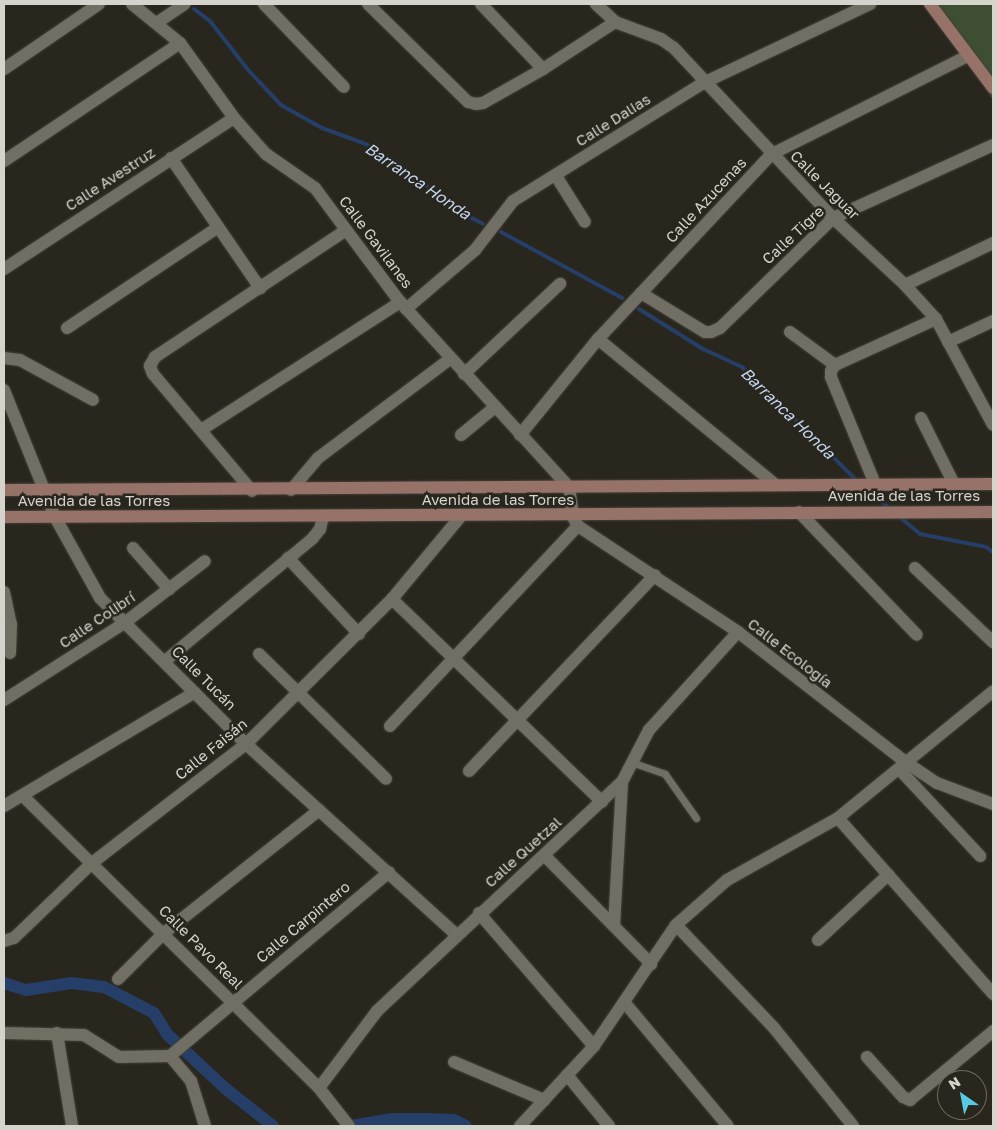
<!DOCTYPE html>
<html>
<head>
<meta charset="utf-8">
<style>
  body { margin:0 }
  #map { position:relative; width:997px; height:1130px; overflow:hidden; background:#29261d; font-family:"Golos Text",sans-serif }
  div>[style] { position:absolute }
  .green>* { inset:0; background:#3e4e33 }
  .stream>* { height:4px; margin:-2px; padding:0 2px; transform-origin:2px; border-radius:2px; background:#253f68 }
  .canal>* { height:12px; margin:-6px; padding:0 6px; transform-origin:6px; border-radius:6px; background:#253f68 }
  .roads { filter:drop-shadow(0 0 1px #44423a) drop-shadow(0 0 1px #44423a) }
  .service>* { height:7px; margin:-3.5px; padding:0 3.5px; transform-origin:3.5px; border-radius:3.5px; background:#716e63 }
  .minor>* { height:12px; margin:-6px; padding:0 6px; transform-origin:6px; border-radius:6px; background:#716e63 }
  .secondary>* { height:12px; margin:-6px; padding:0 6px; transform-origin:6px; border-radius:6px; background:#977268 }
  span { translate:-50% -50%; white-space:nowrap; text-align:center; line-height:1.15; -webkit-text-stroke:5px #29261d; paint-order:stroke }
  .street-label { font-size:15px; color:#d4d3cc }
  .water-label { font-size:16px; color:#c4d5f1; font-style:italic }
  .frame { position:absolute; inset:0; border:5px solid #d4d3cc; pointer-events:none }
  .north { position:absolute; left:937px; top:1070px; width:50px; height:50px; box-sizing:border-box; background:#29261d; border:1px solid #6d6b63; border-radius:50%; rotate:327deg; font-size:14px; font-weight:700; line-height:20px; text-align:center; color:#d4d3cc }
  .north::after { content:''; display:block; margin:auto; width:18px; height:22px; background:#58c9e3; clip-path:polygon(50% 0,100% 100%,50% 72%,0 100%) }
</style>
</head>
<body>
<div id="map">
  <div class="green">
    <div style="clip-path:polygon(929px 4px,993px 4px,993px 100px)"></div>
  </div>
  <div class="stream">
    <div style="left:194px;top:9px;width:20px;rotate:37deg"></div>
    <div style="left:210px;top:21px;width:63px;rotate:52deg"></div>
    <div style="left:249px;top:71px;width:47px;rotate:46.7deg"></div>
    <div style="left:281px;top:105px;width:47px;rotate:29.3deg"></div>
    <div style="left:322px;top:128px;width:47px;rotate:20deg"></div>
    <div style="left:366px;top:144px;width:39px;rotate:31deg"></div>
    <div style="left:399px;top:164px;width:75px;rotate:38.5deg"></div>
    <div style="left:458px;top:211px;width:28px;rotate:27deg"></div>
    <div style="left:501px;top:232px;width:138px;rotate:28.6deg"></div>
    <div style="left:639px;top:309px;width:75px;rotate:32deg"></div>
    <div style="left:703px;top:349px;width:43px;rotate:24.8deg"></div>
    <div style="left:742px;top:367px;width:158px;rotate:44.7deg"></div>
    <div style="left:868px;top:490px;width:25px;rotate:40deg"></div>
    <div style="left:901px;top:518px;width:25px;rotate:40deg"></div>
    <div style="left:920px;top:534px;width:67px;rotate:11.1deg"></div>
    <div style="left:986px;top:547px;width:9px;rotate:36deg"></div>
  </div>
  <div class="canal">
    <div style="left:4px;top:983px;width:23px;rotate:18deg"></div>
    <div style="left:26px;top:990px;width:46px;rotate:-8.8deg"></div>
    <div style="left:71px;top:983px;width:33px;rotate:7deg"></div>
    <div style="left:104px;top:987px;width:56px;rotate:27.5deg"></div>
    <div style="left:154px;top:1013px;width:26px;rotate:58deg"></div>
    <div style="left:168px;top:1035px;width:79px;rotate:43deg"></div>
    <div style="left:226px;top:1089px;width:60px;rotate:38.2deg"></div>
    <div style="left:351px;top:1126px;width:42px;rotate:-9.7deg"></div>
    <div style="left:392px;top:1119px;width:34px"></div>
    <div style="left:426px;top:1119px;width:28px;rotate:2deg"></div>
    <div style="left:454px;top:1120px;width:13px;rotate:27deg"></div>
  </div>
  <div class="roads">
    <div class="service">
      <div style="left:631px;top:762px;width:36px;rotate:19deg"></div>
      <div style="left:665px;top:774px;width:54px;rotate:54.8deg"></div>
    </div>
    <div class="minor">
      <div style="left:132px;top:4px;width:62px;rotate:39.1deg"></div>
      <div style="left:180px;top:43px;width:92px;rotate:54.2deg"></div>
      <div style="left:234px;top:118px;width:48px;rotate:48.4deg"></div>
      <div style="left:266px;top:154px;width:60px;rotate:34.8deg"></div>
      <div style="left:315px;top:188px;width:142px;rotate:53.3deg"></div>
      <div style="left:400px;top:302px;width:251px;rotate:47.6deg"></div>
      <div style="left:569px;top:487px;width:30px;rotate:82deg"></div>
      <div style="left:573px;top:517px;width:10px;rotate:61deg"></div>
      <div style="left:578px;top:526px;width:192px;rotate:33.5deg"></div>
      <div style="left:738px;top:632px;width:214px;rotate:37.8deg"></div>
      <div style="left:907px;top:763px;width:36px;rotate:34deg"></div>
      <div style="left:937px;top:783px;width:60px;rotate:20.6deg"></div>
      <div style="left:264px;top:4px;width:115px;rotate:46.1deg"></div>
      <div style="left:368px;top:4px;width:140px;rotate:44.4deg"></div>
      <div style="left:468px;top:102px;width:8px;rotate:14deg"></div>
      <div style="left:476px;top:104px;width:7px;rotate:-8deg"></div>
      <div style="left:483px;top:103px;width:69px;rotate:-29.5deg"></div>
      <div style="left:543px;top:69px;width:86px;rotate:-33.1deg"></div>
      <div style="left:481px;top:4px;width:90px;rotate:46.4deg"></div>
      <div style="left:596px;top:4px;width:26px;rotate:43deg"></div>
      <div style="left:615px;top:22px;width:49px;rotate:20.3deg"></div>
      <div style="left:661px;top:39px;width:16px;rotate:35deg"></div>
      <div style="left:674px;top:48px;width:233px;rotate:46.9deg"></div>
      <div style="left:833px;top:218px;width:98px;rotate:42.9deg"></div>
      <div style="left:905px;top:285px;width:46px;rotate:47.6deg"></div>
      <div style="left:936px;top:319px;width:120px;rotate:61.7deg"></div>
      <div style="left:158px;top:22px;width:32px;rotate:-34deg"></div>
      <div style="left:4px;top:69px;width:115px;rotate:-34.4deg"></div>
      <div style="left:171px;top:158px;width:158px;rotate:55.6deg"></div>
      <div style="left:4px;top:161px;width:212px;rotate:-33.8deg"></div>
      <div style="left:556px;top:176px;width:54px;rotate:57.8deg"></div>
      <div style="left:4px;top:269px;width:275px;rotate:-33.3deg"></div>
      <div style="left:905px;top:285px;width:98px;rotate:-25.5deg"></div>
      <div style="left:641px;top:293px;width:75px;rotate:31.4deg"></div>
      <div style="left:705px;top:332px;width:6px"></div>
      <div style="left:711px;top:332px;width:10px;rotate:-24deg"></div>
      <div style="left:720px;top:328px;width:158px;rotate:-44.2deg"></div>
      <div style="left:833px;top:218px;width:176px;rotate:-24.5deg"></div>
      <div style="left:406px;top:309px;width:91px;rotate:-40.5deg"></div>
      <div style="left:475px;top:250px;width:62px;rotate:-52.2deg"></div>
      <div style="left:513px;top:201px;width:224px;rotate:-31.8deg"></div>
      <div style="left:703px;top:83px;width:185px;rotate:-25.3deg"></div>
      <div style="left:67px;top:328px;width:180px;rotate:-33.7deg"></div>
      <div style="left:790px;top:332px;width:56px;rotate:36.3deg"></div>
      <div style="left:598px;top:339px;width:230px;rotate:39.4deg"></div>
      <div style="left:948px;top:342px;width:50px;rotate:-25deg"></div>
      <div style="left:4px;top:358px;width:16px;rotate:7deg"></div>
      <div style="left:20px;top:360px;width:83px;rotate:28.7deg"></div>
      <div style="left:464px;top:374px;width:132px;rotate:-43.2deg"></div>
      <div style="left:4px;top:390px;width:137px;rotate:68.1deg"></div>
      <div style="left:55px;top:517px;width:93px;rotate:60.9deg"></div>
      <div style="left:100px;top:598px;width:206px;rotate:45deg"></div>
      <div style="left:246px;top:744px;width:285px;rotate:42.2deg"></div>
      <div style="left:921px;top:418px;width:74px;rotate:63.4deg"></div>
      <div style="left:201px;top:430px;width:237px;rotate:-32.7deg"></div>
      <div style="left:461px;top:435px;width:44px;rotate:-39.5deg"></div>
      <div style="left:520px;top:435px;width:124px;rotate:-50.9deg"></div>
      <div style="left:598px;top:339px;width:254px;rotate:-46.8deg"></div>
      <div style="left:772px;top:154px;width:219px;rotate:-26.6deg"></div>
      <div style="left:875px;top:484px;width:116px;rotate:-112.4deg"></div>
      <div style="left:831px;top:377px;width:6px;rotate:-90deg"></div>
      <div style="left:831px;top:371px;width:7px;rotate:-56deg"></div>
      <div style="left:835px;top:365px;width:111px;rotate:-24.5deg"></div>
      <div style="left:291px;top:490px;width:42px;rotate:-49.8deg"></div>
      <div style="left:318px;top:458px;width:165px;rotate:-36.9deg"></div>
      <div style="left:252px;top:491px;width:153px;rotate:-130.2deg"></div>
      <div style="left:153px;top:374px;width:9px;rotate:-111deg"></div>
      <div style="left:150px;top:366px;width:10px;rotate:-61deg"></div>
      <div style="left:155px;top:357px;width:229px;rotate:-33.6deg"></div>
      <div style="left:799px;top:512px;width:170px;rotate:46.2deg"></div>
      <div style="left:133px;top:548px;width:55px;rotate:48.7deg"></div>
      <div style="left:288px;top:558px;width:104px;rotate:46.9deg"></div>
      <div style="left:915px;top:568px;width:108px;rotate:43.5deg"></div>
      <div style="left:4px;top:592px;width:33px;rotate:78deg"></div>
      <div style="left:11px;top:624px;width:29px;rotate:92deg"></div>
      <div style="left:392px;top:599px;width:292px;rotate:44deg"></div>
      <div style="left:259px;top:654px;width:178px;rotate:44.5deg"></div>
      <div style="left:165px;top:661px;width:191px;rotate:-39.7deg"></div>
      <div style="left:312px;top:539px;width:13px;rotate:-51deg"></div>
      <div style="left:320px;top:529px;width:12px;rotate:-76deg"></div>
      <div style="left:4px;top:700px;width:141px;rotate:-32.6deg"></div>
      <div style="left:123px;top:624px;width:103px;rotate:-37.5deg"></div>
      <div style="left:390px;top:726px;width:274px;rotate:-46.8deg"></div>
      <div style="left:899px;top:769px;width:119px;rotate:47deg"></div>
      <div style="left:469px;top:771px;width:270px;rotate:-46.5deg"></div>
      <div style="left:24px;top:797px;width:414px;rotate:44.6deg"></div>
      <div style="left:319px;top:1088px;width:48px;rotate:51.7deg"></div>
      <div style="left:4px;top:806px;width:222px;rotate:-30.8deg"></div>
      <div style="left:838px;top:818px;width:235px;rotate:48.6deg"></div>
      <div style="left:544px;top:855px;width:153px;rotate:45.5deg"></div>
      <div style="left:479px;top:913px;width:176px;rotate:49.2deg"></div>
      <div style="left:676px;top:925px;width:142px;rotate:46.4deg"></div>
      <div style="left:774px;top:1028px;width:126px;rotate:51.1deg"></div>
      <div style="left:614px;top:926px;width:144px;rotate:-86.8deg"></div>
      <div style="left:818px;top:940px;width:96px;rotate:-42.9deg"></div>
      <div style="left:4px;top:941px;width:10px;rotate:-17deg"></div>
      <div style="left:14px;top:938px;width:108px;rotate:-43.9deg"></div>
      <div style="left:92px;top:863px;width:195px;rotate:-37.7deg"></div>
      <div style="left:246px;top:744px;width:206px;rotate:-44.8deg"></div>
      <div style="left:392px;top:599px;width:107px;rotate:-50.3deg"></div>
      <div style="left:118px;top:979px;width:65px;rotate:-45deg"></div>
      <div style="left:164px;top:933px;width:198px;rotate:-38.4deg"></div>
      <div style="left:625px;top:1003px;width:160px;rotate:50.1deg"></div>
      <div style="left:4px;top:1033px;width:80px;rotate:1.4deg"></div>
      <div style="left:84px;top:1035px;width:41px;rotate:32.2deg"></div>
      <div style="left:119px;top:1057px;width:51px;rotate:-1.1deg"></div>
      <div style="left:170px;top:1056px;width:33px;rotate:50deg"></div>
      <div style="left:191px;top:1081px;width:47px;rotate:72.7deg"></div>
      <div style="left:57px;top:1033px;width:94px;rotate:80.8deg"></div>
      <div style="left:170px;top:1056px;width:286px;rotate:-40deg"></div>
      <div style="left:867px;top:1057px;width:54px;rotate:48deg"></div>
      <div style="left:903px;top:1097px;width:8px;rotate:23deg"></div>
      <div style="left:910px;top:1100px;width:108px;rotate:-39.7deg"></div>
      <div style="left:454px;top:1062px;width:98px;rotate:22.9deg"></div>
      <div style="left:567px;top:1075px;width:66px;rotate:50.5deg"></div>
      <div style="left:319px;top:1088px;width:96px;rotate:-53deg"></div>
      <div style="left:377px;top:1011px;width:335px;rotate:-43.1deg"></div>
      <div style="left:622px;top:782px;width:59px;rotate:-62.6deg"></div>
      <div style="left:649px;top:730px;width:132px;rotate:-47.8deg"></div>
      <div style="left:520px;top:1126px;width:109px;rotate:-47.2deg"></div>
      <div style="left:594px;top:1046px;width:146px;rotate:-55.9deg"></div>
      <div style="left:676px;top:925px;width:68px;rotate:-41.4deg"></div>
      <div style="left:727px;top:880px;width:127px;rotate:-29.2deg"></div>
      <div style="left:838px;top:818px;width:200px;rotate:-39.3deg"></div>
    </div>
    <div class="secondary">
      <div style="left:930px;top:4px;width:105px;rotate:53.1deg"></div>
      <div style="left:4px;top:490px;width:989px;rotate:-0.35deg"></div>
      <div style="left:4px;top:517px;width:989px;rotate:-0.29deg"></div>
    </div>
  </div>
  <div class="street-label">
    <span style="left:613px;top:120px;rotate:-32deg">Calle Dalias</span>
    <span style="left:110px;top:179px;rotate:-33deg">Calle Avestruz</span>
    <span style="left:825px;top:185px;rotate:45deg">Calle Jaguar</span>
    <span style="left:706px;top:200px;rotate:-47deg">Calle Azucenas</span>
    <span style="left:793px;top:235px;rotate:-43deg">Calle Tigre</span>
    <span style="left:376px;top:242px;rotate:53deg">Calle Gavilanes</span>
    <span style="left:904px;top:496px">Avenida de las Torres</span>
    <span style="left:498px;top:500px">Avenida de las Torres</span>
    <span style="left:94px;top:501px">Avenida de las Torres</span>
    <span style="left:97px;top:620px;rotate:-34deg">Calle Colibrí</span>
    <span style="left:790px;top:653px;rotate:38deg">Calle Ecología</span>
    <span style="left:204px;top:678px;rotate:45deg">Calle Tucán</span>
    <span style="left:211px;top:749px;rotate:-39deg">Calle Faisán</span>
    <span style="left:523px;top:852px;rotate:-42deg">Calle Quetzal</span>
    <span style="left:303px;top:922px;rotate:-40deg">Calle Carpintero</span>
    <span style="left:201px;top:947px;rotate:45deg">Calle Pavo Real</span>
  </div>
  <div class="water-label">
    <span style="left:418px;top:181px;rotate:34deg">Barranca Honda</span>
    <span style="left:788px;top:413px;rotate:44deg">Barranca Honda</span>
  </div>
  <div class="frame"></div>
  <div class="north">N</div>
</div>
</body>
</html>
